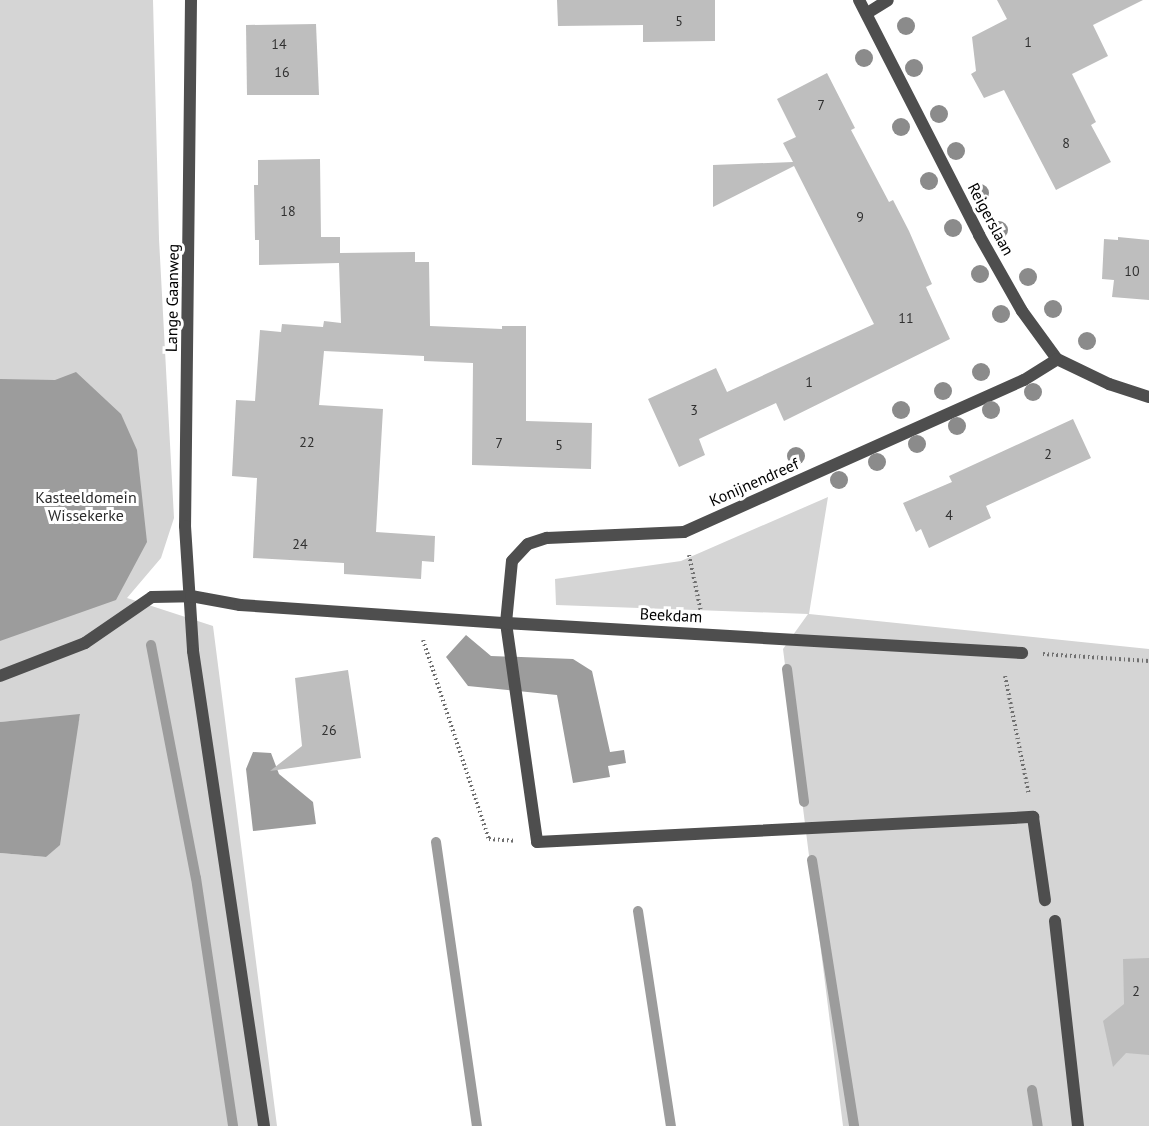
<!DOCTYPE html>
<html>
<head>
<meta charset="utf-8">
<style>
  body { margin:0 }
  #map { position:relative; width:1149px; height:1126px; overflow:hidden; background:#fff; font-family:"PT Sans",sans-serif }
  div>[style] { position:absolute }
  .green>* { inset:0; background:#d5d5d5 }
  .water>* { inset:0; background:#9c9c9c }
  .stream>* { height:10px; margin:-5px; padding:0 5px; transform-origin:5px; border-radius:5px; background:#9c9c9c }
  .building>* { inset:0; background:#bebebe }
  .path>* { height:4px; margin-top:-2px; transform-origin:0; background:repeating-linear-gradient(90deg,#707070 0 1.5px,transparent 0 4.5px) }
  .lane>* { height:12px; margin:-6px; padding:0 6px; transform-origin:6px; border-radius:6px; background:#4e4e4e }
  .street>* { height:12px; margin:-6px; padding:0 6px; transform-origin:6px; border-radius:6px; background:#4e4e4e }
  .trees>* { width:18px; height:18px; margin:-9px; border-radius:50%; background:#8b8b8b }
  span { translate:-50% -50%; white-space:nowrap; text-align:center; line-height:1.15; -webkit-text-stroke:6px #fff; paint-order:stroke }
  .number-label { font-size:14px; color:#303030 }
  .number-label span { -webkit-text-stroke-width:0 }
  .street-label { font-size:16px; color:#000 }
  .park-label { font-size:16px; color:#2c2c2c }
</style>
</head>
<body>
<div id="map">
  <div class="green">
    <div style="clip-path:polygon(0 0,153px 0,159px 239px,174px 518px,161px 558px,127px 598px,213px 626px,277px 1126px,0 1126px,0 853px,46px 857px,80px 715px,0 722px)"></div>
    <div style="clip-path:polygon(828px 497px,809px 614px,1149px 649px,1149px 1126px,843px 1126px,783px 649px,808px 614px,556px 605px,555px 579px,681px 561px)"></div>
  </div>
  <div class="water">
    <div style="clip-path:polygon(76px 372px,121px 414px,137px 450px,147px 542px,116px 600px,0 641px,0 379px,55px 380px)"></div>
    <div style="clip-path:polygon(466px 635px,491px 656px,573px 659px,592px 671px,610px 752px,624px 750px,626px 763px,608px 766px,610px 777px,573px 783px,557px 695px,468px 686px,446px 657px)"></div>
    <div style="clip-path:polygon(80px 714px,60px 845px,46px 857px,0 853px,0 722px)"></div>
    <div style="clip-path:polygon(253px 752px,271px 753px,279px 774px,313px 802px,316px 824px,253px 831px,246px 769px)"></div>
  </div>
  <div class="stream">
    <div style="left:151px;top:645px;width:237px;rotate:79.1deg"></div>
    <div style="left:196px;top:878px;width:251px;rotate:81.5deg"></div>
    <div style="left:787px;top:669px;width:134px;rotate:82.7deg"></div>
    <div style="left:436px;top:842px;width:287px;rotate:81.8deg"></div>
    <div style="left:812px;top:860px;width:269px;rotate:81deg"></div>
    <div style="left:638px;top:911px;width:218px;rotate:81.3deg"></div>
    <div style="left:1032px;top:1090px;width:36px;rotate:81deg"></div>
  </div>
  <div class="building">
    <div style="clip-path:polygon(557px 0,715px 0,715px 41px,643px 42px,643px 25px,558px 26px)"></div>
    <div style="clip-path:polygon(997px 0,1143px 0,1093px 25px,1108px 56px,1072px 74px,1096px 122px,1091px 125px,1111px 162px,1056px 190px,1004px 90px,984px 98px,971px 74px,976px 71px,972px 37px,1007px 19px)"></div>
    <div style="clip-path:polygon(316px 24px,319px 95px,247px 95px,246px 25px)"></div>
    <div style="clip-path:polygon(827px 73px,855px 128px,851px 130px,889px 202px,893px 200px,909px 231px,932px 284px,926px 287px,950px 339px,784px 421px,776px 403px,699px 439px,705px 455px,679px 467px,648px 399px,716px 368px,727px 392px,874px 324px,794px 166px,713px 207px,713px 165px,793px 162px,783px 143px,796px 137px,777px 99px)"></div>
    <div style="clip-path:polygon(320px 159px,321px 237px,340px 237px,340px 253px,415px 252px,415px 262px,429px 262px,430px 326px,502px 329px,502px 326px,526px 326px,526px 421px,592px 423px,591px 469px,472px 465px,473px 363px,424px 361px,424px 356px,324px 351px,319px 405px,383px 409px,376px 532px,435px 536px,434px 562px,422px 561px,421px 579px,344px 574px,344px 563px,253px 558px,257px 478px,232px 476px,236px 400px,255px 401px,260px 330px,281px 332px,282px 324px,323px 327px,324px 321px,341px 323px,339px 263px,259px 265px,259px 240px,255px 240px,254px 185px,258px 185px,258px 160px)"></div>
    <div style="clip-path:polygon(1118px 237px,1149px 240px,1149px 300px,1112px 297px,1114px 280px,1102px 279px,1104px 239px,1118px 240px)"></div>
    <div style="clip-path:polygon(1073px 419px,1091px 458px,986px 506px,991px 518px,929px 548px,921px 529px,916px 532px,903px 503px,952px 482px,949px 476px)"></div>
    <div style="clip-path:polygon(348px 670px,361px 758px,270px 771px,302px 746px,295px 678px)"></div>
    <div style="clip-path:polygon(1149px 958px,1149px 1055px,1126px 1053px,1113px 1067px,1103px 1021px,1124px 1004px,1123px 959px)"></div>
  </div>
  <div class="path">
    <div style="left:689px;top:555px;width:58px;rotate:78.1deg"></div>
    <div style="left:423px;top:640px;width:210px;rotate:71.7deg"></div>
    <div style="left:489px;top:839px;width:26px;rotate:4deg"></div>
    <div style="left:1043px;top:654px;width:106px;rotate:3.8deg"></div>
    <div style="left:1005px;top:676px;width:121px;rotate:78.6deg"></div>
  </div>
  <div class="lane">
    <div style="left:506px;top:623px;width:221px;rotate:81.9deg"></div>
    <div style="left:537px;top:842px;width:497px;rotate:-2.9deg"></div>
    <div style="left:1033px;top:817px;width:84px;rotate:81.8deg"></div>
    <div style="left:1055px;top:921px;width:206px;rotate:83.6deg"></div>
  </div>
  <div class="street">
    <div style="left:191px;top:0;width:526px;rotate:90.65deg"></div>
    <div style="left:185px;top:526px;width:125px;rotate:86.3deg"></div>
    <div style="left:193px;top:651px;width:480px;rotate:81.5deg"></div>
    <div style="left:859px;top:0;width:264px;rotate:62.9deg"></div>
    <div style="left:979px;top:235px;width:87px;rotate:60.5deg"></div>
    <div style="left:1022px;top:311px;width:59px;rotate:53.9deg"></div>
    <div style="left:1057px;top:359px;width:58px;rotate:25.7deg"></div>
    <div style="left:1109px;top:384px;width:42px;rotate:18deg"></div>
    <div style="left:869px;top:12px;width:22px;rotate:-32deg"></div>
    <div style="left:506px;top:623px;width:62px;rotate:-84.5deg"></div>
    <div style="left:512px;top:561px;width:23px;rotate:-47deg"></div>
    <div style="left:528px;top:544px;width:20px;rotate:-18deg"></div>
    <div style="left:547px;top:538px;width:137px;rotate:-2.5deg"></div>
    <div style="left:684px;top:532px;width:372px;rotate:-24.1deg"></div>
    <div style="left:1024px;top:380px;width:39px;rotate:-32deg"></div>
    <div style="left:0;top:676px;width:91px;rotate:-21.2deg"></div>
    <div style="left:85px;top:643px;width:81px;rotate:-34.5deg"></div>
    <div style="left:152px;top:597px;width:39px;rotate:-1deg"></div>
    <div style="left:191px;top:596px;width:50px;rotate:10.4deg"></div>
    <div style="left:240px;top:605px;width:267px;rotate:3.9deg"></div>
    <div style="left:506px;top:623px;width:517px;rotate:3.33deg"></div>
  </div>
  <div class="trees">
    <div style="left:906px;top:26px"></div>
    <div style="left:864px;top:58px"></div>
    <div style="left:914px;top:68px"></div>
    <div style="left:939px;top:114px"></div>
    <div style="left:901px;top:127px"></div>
    <div style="left:956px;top:151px"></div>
    <div style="left:929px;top:181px"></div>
    <div style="left:980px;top:193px"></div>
    <div style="left:953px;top:228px"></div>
    <div style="left:999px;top:230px"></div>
    <div style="left:980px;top:274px"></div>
    <div style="left:1028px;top:277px"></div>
    <div style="left:1053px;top:309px"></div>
    <div style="left:1001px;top:314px"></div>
    <div style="left:1087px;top:341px"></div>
    <div style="left:981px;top:372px"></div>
    <div style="left:943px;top:391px"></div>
    <div style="left:1033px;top:392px"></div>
    <div style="left:901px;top:410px"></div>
    <div style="left:991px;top:410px"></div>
    <div style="left:957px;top:426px"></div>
    <div style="left:917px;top:444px"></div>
    <div style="left:796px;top:456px"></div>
    <div style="left:877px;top:462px"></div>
    <div style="left:839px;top:480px"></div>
  </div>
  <div class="number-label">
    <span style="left:679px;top:21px">5</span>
    <span style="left:1028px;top:42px">1</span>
    <span style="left:279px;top:44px">14</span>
    <span style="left:282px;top:72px">16</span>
    <span style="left:821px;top:105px">7</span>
    <span style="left:1066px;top:143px">8</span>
    <span style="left:288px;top:211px">18</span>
    <span style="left:860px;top:217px">9</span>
    <span style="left:1132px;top:271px">10</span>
    <span style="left:906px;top:318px">11</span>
    <span style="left:809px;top:382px">1</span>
    <span style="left:694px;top:410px">3</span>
    <span style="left:307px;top:442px">22</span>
    <span style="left:499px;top:443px">7</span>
    <span style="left:559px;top:445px">5</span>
    <span style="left:1048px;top:454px">2</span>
    <span style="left:949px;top:515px">4</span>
    <span style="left:300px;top:544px">24</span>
    <span style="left:329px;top:730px">26</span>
    <span style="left:1136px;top:991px">2</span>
  </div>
  <div class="street-label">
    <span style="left:991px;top:219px;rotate:62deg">Reigerslaan</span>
    <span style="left:172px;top:298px;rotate:-89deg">Lange Gaanweg</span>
    <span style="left:754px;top:482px;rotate:-24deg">Konijnendreef</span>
    <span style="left:671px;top:615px;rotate:3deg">Beekdam</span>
  </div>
  <div class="park-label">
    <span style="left:86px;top:506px">Kasteeldomein<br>Wissekerke</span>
  </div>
</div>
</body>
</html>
